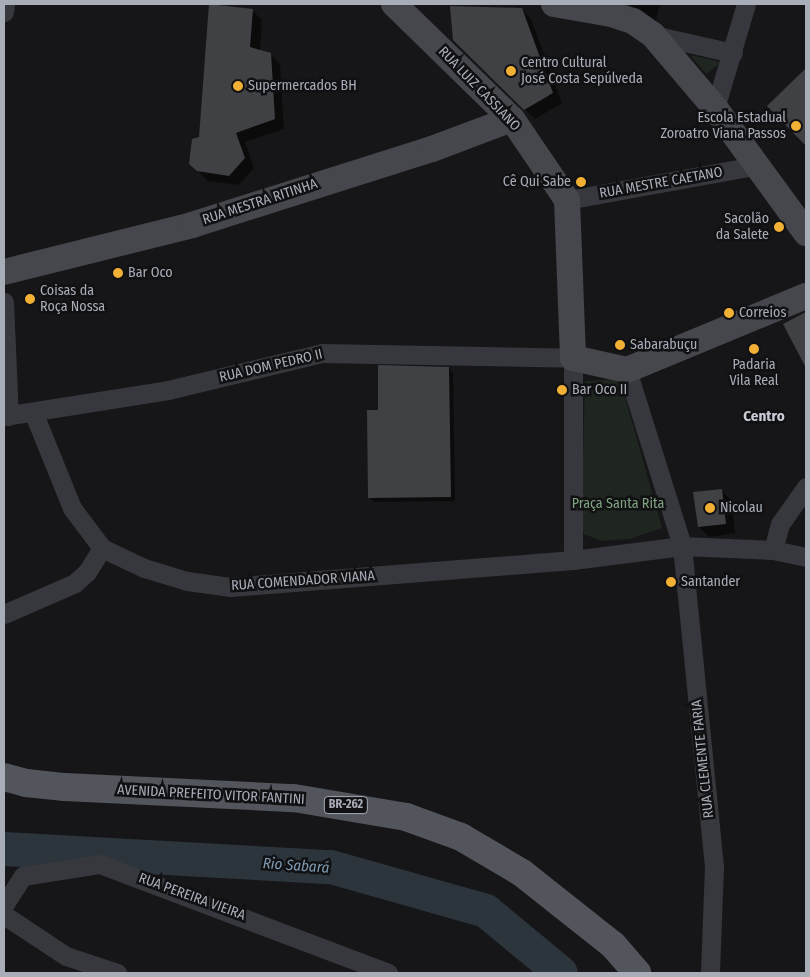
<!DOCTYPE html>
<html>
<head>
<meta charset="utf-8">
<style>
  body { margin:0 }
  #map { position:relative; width:810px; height:977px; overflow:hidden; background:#161618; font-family:"Fira Sans Condensed",sans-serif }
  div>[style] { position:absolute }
  .green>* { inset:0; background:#1e261f }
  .shadow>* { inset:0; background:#0007 }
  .river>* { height:34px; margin:-17px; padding:0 17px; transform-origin:17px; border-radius:17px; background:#2c353c }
  .building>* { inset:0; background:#404145 }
  .minor>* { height:19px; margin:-9.5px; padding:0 9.5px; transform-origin:9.5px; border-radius:9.5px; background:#37383d }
  .secondary>* { height:26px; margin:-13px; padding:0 13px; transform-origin:13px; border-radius:13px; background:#45474d }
  .primary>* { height:28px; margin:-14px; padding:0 14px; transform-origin:14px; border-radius:14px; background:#53555c }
  .dots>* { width:14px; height:14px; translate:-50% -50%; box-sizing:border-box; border:2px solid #111113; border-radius:50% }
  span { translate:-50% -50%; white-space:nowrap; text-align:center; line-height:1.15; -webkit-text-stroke:5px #111113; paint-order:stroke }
  .shield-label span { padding:1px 4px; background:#111113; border:1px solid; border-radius:4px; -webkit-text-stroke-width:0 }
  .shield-label { font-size:12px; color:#a8adb8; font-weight:700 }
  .poi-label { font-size:14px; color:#a8adb8 }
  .left { translate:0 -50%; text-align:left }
  .right { translate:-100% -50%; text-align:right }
  .street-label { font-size:14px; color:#a8adb8 }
  .park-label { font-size:14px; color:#7fa381 }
  .neighbourhood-label { font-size:15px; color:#c9ccd4; font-weight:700 }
  .water-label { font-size:15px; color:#7f9bb3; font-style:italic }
  .frame { position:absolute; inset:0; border:5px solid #a8adb8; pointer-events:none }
</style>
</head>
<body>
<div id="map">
  <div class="green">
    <div style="clip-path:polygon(690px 55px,714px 60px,720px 63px,706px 74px)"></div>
    <div style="clip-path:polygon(620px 379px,662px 528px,630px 539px,602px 541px,581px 533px,585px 381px)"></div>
  </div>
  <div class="shadow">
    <div style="clip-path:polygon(211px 4px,252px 10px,262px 20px,260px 51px,270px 54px,280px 64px,284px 129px,245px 142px,254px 168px,239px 185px,208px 181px,190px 163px,200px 137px)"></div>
    <div style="clip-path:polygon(619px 4px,652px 15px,627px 4px,660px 4px,656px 21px,617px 7px)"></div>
    <div style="clip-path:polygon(521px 9px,531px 19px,562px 103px,535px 119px,454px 40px)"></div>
    <div style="clip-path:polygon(806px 69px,806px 144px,769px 106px)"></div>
    <div style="clip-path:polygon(806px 313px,806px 366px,785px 324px)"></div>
    <div style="clip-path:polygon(449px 368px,453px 373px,455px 501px,374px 502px,369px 497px,379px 411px)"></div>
    <div style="clip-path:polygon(721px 490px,731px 500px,735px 533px,709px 537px,699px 527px,695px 494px)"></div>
  </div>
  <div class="river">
    <div style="left:4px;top:849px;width:327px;rotate:3.2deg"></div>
    <div style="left:331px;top:867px;width:161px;rotate:15.8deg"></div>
    <div style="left:486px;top:911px;width:97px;rotate:39.6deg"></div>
  </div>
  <div class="building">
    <div style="clip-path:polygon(209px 4px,253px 9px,250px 47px,271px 53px,275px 119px,236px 133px,245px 158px,229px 176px,197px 171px,189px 164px,192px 139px,199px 137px)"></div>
    <div style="clip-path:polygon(450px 6px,522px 8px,553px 93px,524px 110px,453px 40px)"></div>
    <div style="clip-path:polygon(806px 68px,806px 146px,767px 106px)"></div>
    <div style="clip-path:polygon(806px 312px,806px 368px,783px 324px)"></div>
    <div style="clip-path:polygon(378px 365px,449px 367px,451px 497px,368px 498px,367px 410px,378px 410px)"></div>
    <div style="clip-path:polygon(722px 489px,726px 524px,698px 527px,693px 492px)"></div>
  </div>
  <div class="minor">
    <div style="left:4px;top:12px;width:8px;rotate:-83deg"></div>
    <div style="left:653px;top:35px;width:82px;rotate:12.7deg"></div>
    <div style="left:715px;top:108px;width:109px;rotate:-73.4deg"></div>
    <div style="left:567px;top:200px;width:190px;rotate:-10.3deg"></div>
    <div style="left:4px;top:302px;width:114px;rotate:87.5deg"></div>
    <div style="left:627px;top:370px;width:184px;rotate:72.6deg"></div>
    <div style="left:682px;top:546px;width:323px;rotate:84.3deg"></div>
    <div style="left:714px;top:867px;width:106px;rotate:92.2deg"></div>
    <div style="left:34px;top:414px;width:101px;rotate:68deg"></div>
    <div style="left:72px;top:508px;width:50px;rotate:53.1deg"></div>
    <div style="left:102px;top:548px;width:47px;rotate:25.5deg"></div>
    <div style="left:144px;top:568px;width:45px;rotate:16.8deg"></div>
    <div style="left:187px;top:581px;width:43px;rotate:7.9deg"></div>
    <div style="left:230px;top:587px;width:344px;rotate:-4.5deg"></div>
    <div style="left:573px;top:560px;width:110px;rotate:-7.3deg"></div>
    <div style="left:682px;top:546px;width:91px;rotate:2.5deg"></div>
    <div style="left:773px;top:550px;width:34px;rotate:12deg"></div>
    <div style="left:4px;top:416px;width:166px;rotate:-9deg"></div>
    <div style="left:168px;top:390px;width:158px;rotate:-13.5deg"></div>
    <div style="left:322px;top:353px;width:251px;rotate:1.1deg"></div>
    <div style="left:573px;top:358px;width:202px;rotate:90deg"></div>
    <div style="left:773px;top:550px;width:27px;rotate:-75deg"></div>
    <div style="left:780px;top:524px;width:45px;rotate:-54.9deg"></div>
    <div style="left:4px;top:614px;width:77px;rotate:-23.6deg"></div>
    <div style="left:75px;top:583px;width:16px;rotate:-43deg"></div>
    <div style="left:87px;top:572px;width:28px;rotate:-58deg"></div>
    <div style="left:4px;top:905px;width:35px;rotate:-57deg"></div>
    <div style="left:23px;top:876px;width:78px;rotate:-8.9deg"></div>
    <div style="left:100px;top:864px;width:308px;rotate:20.7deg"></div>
    <div style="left:4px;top:915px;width:74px;rotate:33.5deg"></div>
    <div style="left:66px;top:956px;width:54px;rotate:18.4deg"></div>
  </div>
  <div class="secondary">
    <div style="left:394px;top:4px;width:165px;rotate:44.3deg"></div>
    <div style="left:512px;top:119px;width:98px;rotate:55.8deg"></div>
    <div style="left:567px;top:200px;width:158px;rotate:87.8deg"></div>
    <div style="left:573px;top:358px;width:55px;rotate:12.5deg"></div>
    <div style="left:627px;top:370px;width:194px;rotate:-22.5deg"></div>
    <div style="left:554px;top:4px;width:58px;rotate:10deg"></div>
    <div style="left:611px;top:14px;width:23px;rotate:18deg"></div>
    <div style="left:633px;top:21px;width:24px;rotate:35deg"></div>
    <div style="left:653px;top:35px;width:96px;rotate:49.7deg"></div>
    <div style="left:715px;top:108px;width:155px;rotate:53.9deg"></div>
    <div style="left:4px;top:272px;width:194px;rotate:-14deg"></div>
    <div style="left:192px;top:225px;width:252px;rotate:-17.6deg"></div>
    <div style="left:432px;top:149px;width:85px;rotate:-20.6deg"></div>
  </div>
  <div class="primary">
    <div style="left:4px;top:777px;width:23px;rotate:15deg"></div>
    <div style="left:26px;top:783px;width:39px;rotate:6deg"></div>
    <div style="left:65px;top:787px;width:229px;rotate:2.8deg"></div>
    <div style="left:294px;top:798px;width:114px;rotate:9.6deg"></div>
    <div style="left:406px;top:817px;width:59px;rotate:20deg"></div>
    <div style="left:461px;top:837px;width:71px;rotate:30.5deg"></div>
    <div style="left:522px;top:873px;width:116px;rotate:38.4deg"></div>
    <div style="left:613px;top:945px;width:37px;rotate:49deg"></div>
  </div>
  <div class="dots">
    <div style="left:511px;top:71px;background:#f2b134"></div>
    <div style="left:238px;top:86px;background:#f2b134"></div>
    <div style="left:796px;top:126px;background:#f2b134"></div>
    <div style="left:581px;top:182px;background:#f2b134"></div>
    <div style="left:779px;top:227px;background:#f2b134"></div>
    <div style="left:118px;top:273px;background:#f2b134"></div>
    <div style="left:30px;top:299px;background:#f2b134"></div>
    <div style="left:729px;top:313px;background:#f2b134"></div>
    <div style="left:620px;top:345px;background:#f2b134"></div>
    <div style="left:754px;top:349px;background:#f2b134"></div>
    <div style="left:562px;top:390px;background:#f2b134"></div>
    <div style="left:710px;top:508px;background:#f2b134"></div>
    <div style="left:671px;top:582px;background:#f2b134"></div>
  </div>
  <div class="shield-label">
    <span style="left:346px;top:805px">BR-262</span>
  </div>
  <div class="poi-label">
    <span class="left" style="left:521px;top:71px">Centro Cultural<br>José Costa Sepúlveda</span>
    <span class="left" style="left:248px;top:86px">Supermercados BH</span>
    <span class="right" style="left:786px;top:126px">Escola Estadual<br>Zoroatro Viana Passos</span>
    <span class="right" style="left:571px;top:182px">Cê Qui Sabe</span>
    <span class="right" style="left:769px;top:227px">Sacolão<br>da Salete</span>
    <span class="left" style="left:128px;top:273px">Bar Oco</span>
    <span class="left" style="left:40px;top:299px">Coisas da<br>Roça Nossa</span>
    <span class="left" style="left:739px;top:313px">Correios</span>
    <span class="left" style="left:630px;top:345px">Sabarabuçu</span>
    <span style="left:754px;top:373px">Padaria<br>Vila Real</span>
    <span class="left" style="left:572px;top:390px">Bar Oco II</span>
    <span class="left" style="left:720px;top:508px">Nicolau</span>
    <span class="left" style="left:681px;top:582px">Santander</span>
  </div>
  <div class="street-label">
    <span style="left:479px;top:89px;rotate:46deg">RUA LUIZ CASSIANO</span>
    <span style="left:661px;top:183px;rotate:-10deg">RUA MESTRE CAETANO</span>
    <span style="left:260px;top:202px;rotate:-18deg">RUA MESTRA RITINHA</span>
    <span style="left:271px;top:366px;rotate:-13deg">RUA DOM PEDRO II</span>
    <span style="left:303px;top:581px;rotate:-4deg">RUA COMENDADOR VIANA</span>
    <span style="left:703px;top:759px;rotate:-96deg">RUA CLEMENTE FARIA</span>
    <span style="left:211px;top:795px;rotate:3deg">AVENIDA PREFEITO VITOR FANTINI</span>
    <span style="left:192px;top:897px;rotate:20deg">RUA PEREIRA VIEIRA</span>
  </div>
  <div class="park-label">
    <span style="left:618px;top:504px">Praça Santa Rita</span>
  </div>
  <div class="neighbourhood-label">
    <span style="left:764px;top:417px">Centro</span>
  </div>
  <div class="water-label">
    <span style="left:296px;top:866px;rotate:4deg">Rio Sabará</span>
  </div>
  <div class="frame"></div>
</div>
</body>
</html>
